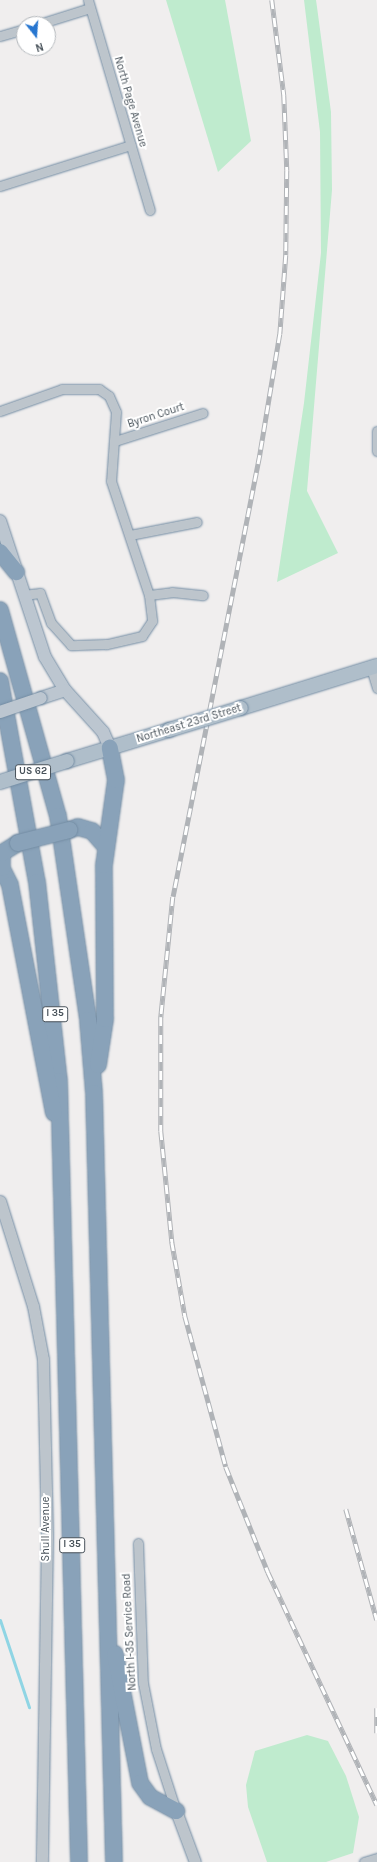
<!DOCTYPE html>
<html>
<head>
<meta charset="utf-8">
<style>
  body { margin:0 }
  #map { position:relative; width:377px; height:1862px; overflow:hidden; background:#f0eeee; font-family:Karla,sans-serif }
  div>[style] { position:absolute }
  .green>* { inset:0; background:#bfebce }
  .stream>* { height:3px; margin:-1.5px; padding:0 1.5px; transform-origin:1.5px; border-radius:1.5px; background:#8fd5e4 }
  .roads { filter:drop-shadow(0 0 1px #748da4) drop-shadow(0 0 1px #748da4) }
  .minor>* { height:9px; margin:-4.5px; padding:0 4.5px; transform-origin:4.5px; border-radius:4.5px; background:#bdc5cc }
  .tertiary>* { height:11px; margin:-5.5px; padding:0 5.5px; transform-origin:5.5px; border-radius:5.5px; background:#bdc5cc }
  .secondary>* { height:12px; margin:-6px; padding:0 6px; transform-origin:6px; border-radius:6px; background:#bcc6d0 }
  .primary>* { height:14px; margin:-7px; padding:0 7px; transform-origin:7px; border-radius:7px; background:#afbeca }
  .motorway>* { height:16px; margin:-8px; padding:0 8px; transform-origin:8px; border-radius:8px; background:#89a2b9 }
  .rail>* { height:4.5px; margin-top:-2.25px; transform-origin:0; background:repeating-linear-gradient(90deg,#fff 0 9px,#b0b3b7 0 18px); box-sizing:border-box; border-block:1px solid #b0b3b7 }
  .bridges { filter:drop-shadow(0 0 1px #748da4) drop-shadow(0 0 1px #748da4) }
  .secondary-bridge>* { height:12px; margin:-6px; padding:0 6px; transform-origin:6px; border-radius:6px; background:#bcc6d0 }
  .primary-bridge>* { height:14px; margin:-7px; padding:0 7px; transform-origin:7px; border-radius:7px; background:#afbeca }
  .motorway-bridge>* { height:16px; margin:-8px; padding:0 8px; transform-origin:8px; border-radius:8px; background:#89a2b9 }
  span { translate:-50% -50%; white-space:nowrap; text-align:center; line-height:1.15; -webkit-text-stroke:4px #fff; paint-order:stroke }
  .shield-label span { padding:1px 3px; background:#fff; border:1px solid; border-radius:3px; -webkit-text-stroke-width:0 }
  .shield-label { font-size:10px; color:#475159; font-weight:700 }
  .street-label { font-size:11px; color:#475159 }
  .north { position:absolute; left:16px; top:16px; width:40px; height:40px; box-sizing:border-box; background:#fff; border:1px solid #b5b9bd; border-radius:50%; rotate:163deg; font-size:11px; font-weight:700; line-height:16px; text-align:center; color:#475159 }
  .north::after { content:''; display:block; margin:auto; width:14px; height:18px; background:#2776d0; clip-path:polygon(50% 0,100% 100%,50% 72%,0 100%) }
</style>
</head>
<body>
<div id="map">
  <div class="green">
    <div style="clip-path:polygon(166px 0,225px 0,251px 141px,218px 172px)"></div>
    <div style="clip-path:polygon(304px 0,316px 0,317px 7px,331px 112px,332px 190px,307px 491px,338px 553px,277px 582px,304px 403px,321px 253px,320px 132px)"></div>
    <div style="clip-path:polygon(307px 1735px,328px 1741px,346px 1776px,359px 1817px,353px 1853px,326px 1862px,267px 1862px,248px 1807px,246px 1785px,255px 1751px)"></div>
  </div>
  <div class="stream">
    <div style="left:0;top:1620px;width:92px;rotate:71.6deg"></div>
  </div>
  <div class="roads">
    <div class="minor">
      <div style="left:88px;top:0;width:219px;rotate:73.6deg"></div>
      <div style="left:39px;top:24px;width:53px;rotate:-17.4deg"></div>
      <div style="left:0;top:36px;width:25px;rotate:-16deg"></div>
      <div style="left:0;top:186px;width:137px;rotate:-17.4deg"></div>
      <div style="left:0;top:411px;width:66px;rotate:-19.5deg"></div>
      <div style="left:62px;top:389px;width:37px"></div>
      <div style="left:99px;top:389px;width:12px;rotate:35deg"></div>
      <div style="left:109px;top:396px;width:17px;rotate:66deg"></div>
      <div style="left:116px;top:412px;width:69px;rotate:94.1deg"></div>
      <div style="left:111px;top:481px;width:120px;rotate:71.6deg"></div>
      <div style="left:149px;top:595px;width:26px;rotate:83deg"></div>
      <div style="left:152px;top:621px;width:18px;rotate:124deg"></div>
      <div style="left:142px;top:636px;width:37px;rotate:167deg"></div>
      <div style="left:106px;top:644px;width:35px;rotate:178deg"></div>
      <div style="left:71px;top:645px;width:30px;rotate:-132deg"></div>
      <div style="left:51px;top:623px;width:32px;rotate:-110deg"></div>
      <div style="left:40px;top:593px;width:17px;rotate:173deg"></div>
      <div style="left:377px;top:431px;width:20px;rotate:90deg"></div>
      <div style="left:115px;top:441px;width:92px;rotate:-17.7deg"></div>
      <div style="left:130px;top:535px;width:68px;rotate:-11deg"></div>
      <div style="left:149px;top:595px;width:23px;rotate:-7deg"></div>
      <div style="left:172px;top:592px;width:31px;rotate:6deg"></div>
      <div style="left:371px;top:668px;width:21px;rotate:73deg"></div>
      <div style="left:138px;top:1543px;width:140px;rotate:88deg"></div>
      <div style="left:143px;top:1683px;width:67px;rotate:78.9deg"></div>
      <div style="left:156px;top:1749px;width:65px;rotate:72.1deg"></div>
      <div style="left:364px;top:1862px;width:14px;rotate:-17deg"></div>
    </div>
    <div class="tertiary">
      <div style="left:0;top:1201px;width:110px;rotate:72.6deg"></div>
      <div style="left:33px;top:1306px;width:54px;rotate:79.3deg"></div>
      <div style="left:43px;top:1359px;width:178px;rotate:88.7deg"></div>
      <div style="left:47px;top:1537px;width:325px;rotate:90.9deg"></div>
      <div style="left:176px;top:1811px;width:54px;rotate:69.6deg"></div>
    </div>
    <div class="secondary">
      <div style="left:0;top:521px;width:143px;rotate:71.7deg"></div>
      <div style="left:45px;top:657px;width:39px;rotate:59deg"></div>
      <div style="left:65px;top:690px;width:57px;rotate:47.9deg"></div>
      <div style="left:103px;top:732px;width:17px;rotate:66deg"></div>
      <div style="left:41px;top:698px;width:25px;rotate:-18deg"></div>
    </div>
    <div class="primary">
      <div style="left:241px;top:708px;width:142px;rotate:-17.2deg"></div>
      <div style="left:67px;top:761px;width:107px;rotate:-16.9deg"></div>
    </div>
    <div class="motorway">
      <div style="left:0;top:552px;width:26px;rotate:51deg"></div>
      <div style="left:0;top:610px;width:214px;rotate:74.3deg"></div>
      <div style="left:58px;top:816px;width:206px;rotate:81.6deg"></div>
      <div style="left:88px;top:1020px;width:73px;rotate:85.3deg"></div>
      <div style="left:94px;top:1093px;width:769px;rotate:88.51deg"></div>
      <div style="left:0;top:681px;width:204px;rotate:79.6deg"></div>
      <div style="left:37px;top:882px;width:200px;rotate:83.7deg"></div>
      <div style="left:59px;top:1081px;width:781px;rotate:88.53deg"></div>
      <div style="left:69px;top:830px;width:9px;rotate:-18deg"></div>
      <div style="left:78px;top:827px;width:15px;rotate:16deg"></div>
      <div style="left:92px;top:831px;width:20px;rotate:49deg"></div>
      <div style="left:0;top:865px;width:22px;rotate:63deg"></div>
      <div style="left:10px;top:885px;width:232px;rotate:79.1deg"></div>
      <div style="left:2px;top:868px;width:15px;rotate:-90deg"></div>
      <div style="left:2px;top:853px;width:19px;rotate:-32deg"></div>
      <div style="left:98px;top:1065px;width:47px;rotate:-81.3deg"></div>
      <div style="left:105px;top:1019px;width:154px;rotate:-90.4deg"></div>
      <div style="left:104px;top:865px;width:86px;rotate:-82deg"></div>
      <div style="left:116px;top:780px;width:33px;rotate:-101deg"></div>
      <div style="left:115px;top:1654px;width:131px;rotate:79deg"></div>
      <div style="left:140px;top:1783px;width:17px;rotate:54deg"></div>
      <div style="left:150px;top:1797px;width:30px;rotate:28deg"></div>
    </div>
  </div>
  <div class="rail">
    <div style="left:272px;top:0;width:96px;rotate:82.8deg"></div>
    <div style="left:284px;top:95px;width:75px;rotate:87.7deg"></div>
    <div style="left:287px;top:170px;width:85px;rotate:90.7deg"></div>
    <div style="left:286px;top:255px;width:79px;rotate:94.3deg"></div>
    <div style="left:280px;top:334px;width:123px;rotate:99.4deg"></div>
    <div style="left:260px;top:455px;width:450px;rotate:101.1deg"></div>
    <div style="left:173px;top:897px;width:121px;rotate:95.7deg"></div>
    <div style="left:161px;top:1017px;width:114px;rotate:90deg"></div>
    <div style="left:161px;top:1131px;width:112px;rotate:84.3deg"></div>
    <div style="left:172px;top:1242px;width:75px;rotate:80deg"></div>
    <div style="left:185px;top:1316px;width:156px;rotate:74.8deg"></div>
    <div style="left:226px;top:1467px;width:113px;rotate:68.2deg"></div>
    <div style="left:268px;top:1572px;width:257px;rotate:64.9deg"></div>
    <div style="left:346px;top:1509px;width:115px;rotate:74.4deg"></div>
    <div style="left:377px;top:1708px;width:25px;rotate:90deg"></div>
  </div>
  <div class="bridges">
    <div class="secondary-bridge">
      <div style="left:0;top:712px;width:43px;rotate:-18.9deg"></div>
    </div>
    <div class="primary-bridge">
      <div style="left:169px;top:730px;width:75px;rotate:-17deg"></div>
      <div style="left:0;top:782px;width:70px;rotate:-17.4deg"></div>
    </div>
    <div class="motorway-bridge">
      <div style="left:18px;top:843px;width:53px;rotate:-14.3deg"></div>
    </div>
  </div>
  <div class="shield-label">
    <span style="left:33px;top:772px">US 62</span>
    <span style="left:55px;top:1014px">I 35</span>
    <span style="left:72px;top:1545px">I 35</span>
  </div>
  <div class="street-label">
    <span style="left:130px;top:102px;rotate:74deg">North Page Avenue</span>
    <span style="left:156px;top:416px;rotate:-18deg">Byron Court</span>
    <span style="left:189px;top:724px;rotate:-17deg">Northeast 23rd Street</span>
    <span style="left:46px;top:1529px;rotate:-90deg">Shull Avenue</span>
    <span style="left:130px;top:1632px;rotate:-93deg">North I-35 Service Road</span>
  </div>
  <div class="north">N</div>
</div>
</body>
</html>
